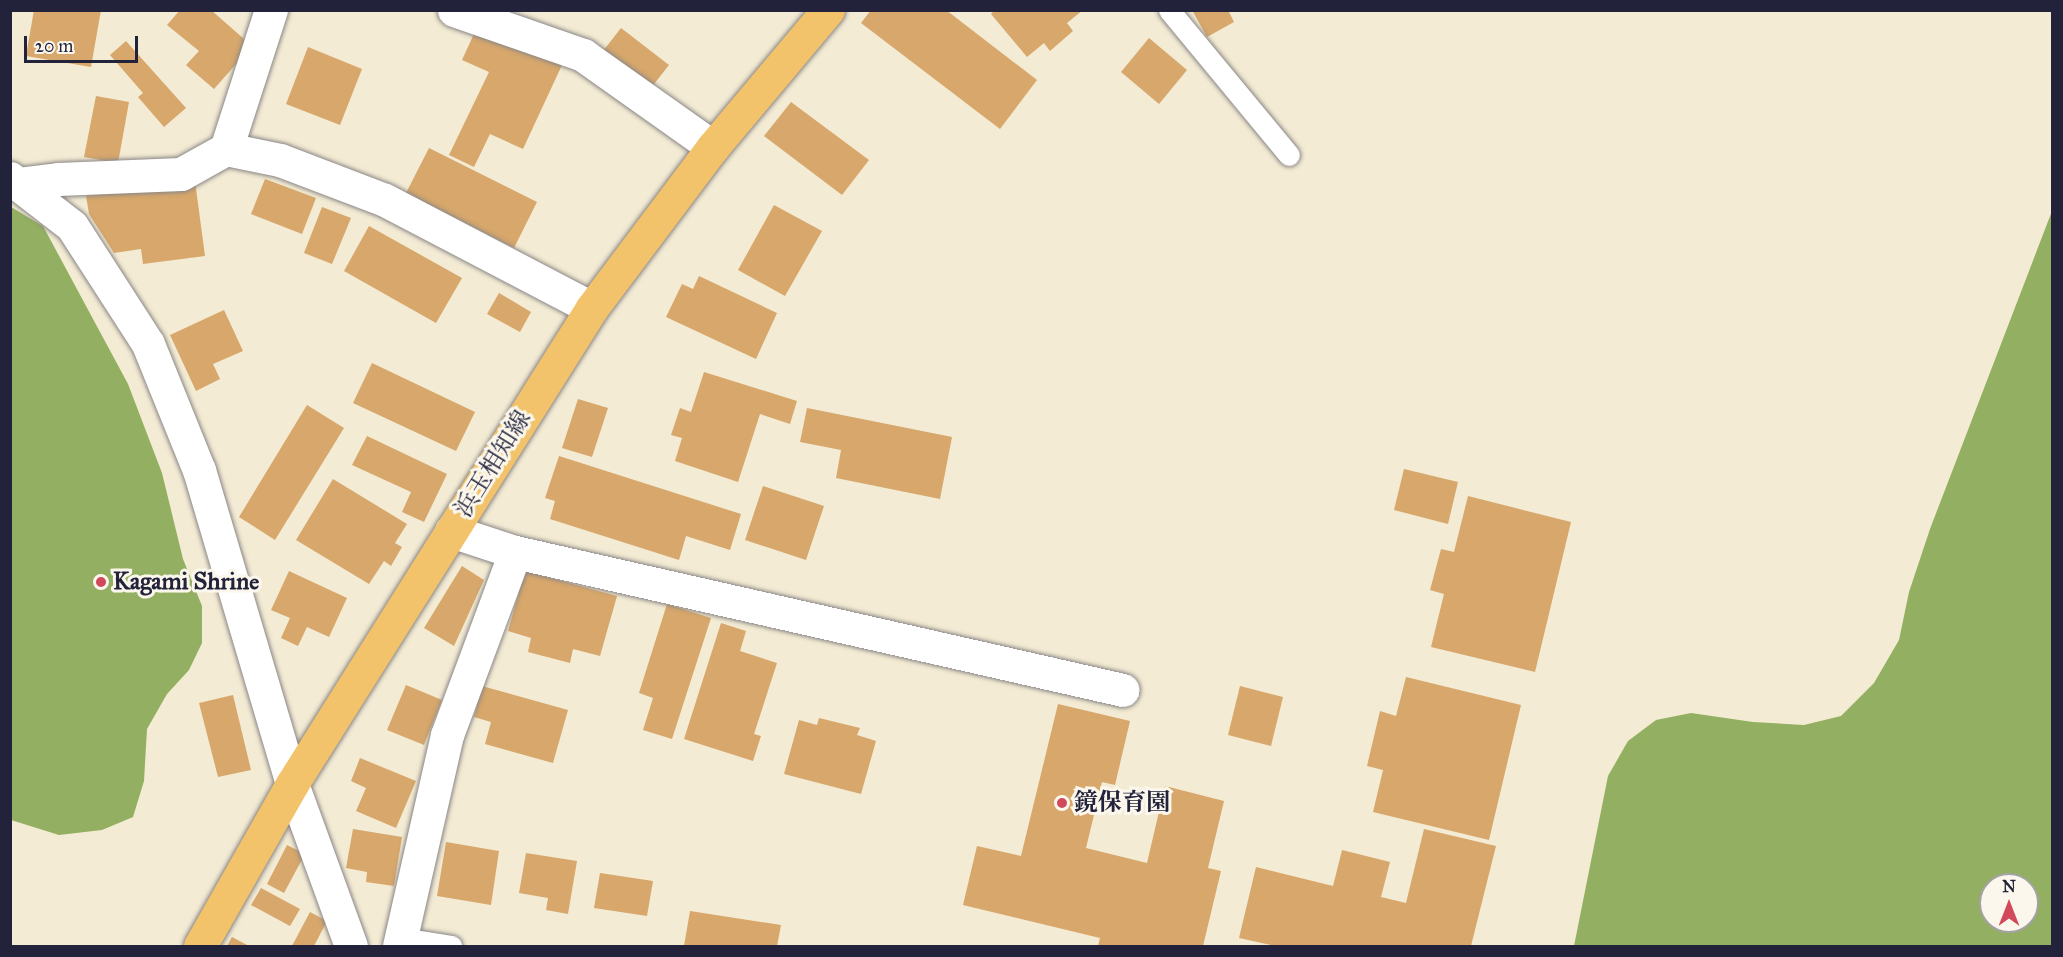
<!DOCTYPE html>
<html>
<head>
<meta charset="utf-8">
<style>
  body { margin:0 }
  #map { position:relative; width:2063px; height:957px; overflow:hidden; background:#f3ebd3; font-family:"IM FELL Great Primer","Noto Serif JP",serif }
  div>[style] { position:absolute }
  .forest>* { inset:0; background:#93af61 }
  .building>* { inset:0; background:#d7a76b }
  .roads { filter:drop-shadow(0 0 2px #8a8687) drop-shadow(0 0 2px #8a8687) }
  .service>* { height:21px; margin:-10.5px; padding:0 10.5px; transform-origin:10.5px; border-radius:10.5px; background:#fff }
  .minor>* { height:33px; margin:-16.5px; padding:0 16.5px; transform-origin:16.5px; border-radius:16.5px; background:#fff }
  .primary>* { height:33px; margin:-16.5px; padding:0 16.5px; transform-origin:16.5px; border-radius:16.5px; background:#f2c36a }
  .dots>* { width:16px; height:16px; translate:-50% -50%; box-sizing:border-box; border:3px solid #fbf7ec; border-radius:50% }
  span { translate:-50% -50%; white-space:nowrap; text-align:center; line-height:1.15; -webkit-text-stroke:6px #fbf7ec; paint-order:stroke }
  .street-label { font-size:24px; color:#22223b }
  .poi-label { font-size:24px; color:#22223b; font-weight:700 }
  .left { translate:0 -50%; text-align:left }
  .frame { position:absolute; inset:0; border:12px solid #22223b; pointer-events:none }
  .north { position:absolute; left:1979px; top:873px; width:60px; height:60px; box-sizing:border-box; background:#fbf7ec; border:2px solid #a4a2a5; border-radius:50%; rotate:0deg; font-size:16px; font-weight:700; line-height:24px; text-align:center; color:#22223b }
  .north::after { content:''; display:block; margin:auto; width:21px; height:27px; background:#d1495b; clip-path:polygon(50% 0,100% 100%,50% 72%,0 100%) }
  .scale { position:absolute; left:24px; top:36px; width:114px; height:27px; box-sizing:border-box; border:3px solid #22223b; border-top:0; padding-left:8px; font-size:18px; line-height:21px; white-space:nowrap; color:#22223b; -webkit-text-stroke:4px #fbf7ec; paint-order:stroke }
</style>
</head>
<body>
<div id="map">
  <div class="forest">
    <div style="clip-path:polygon(11px 207px,43px 226px,128px 384px,162px 473px,183px 559px,202px 606px,202px 643px,189px 670px,167px 694px,147px 729px,144px 781px,133px 817px,102px 830px,59px 835px,11px 820px)"></div>
    <div style="clip-path:polygon(evenodd,2052px 211px,2052px 946px,1574px 946px,1608px 776px,1628px 741px,1656px 720px,1691px 713px,1753px 722px,1804px 725px,1841px 716px,1874px 683px,1899px 640px,1909px 592px,1930px 529px,2052px 211px,1991px 885px,2027px 885px,2027px 921px,1991px 921px,1991px 885px)"></div>
  </div>
  <div class="building">
    <div style="clip-path:polygon(34px 10px,101px 10px,91px 67px,26px 56px)"></div>
    <div style="clip-path:polygon(180px 10px,211px 10px,252px 46px,214px 89px,186px 65px,199px 51px,167px 25px)"></div>
    <div style="clip-path:polygon(871px 10px,946px 10px,1037px 80px,1000px 129px,861px 23px)"></div>
    <div style="clip-path:polygon(995px 10px,1083px 10px,1067px 23px,1073px 31px,1050px 51px,1044px 43px,1027px 57px,991px 14px)"></div>
    <div style="clip-path:polygon(1192px 10px,1228px 10px,1234px 22px,1207px 37px)"></div>
    <div style="clip-path:polygon(478px 25px,562px 65px,523px 149px,490px 134px,474px 167px,449px 155px,489px 72px,462px 60px)"></div>
    <div style="clip-path:polygon(621px 28px,669px 65px,651px 88px,603px 51px)"></div>
    <div style="clip-path:polygon(1149px 38px,1187px 70px,1159px 104px,1121px 72px)"></div>
    <div style="clip-path:polygon(126px 41px,186px 108px,164px 127px,138px 97px,143px 93px,110px 55px)"></div>
    <div style="clip-path:polygon(308px 47px,362px 69px,340px 125px,286px 104px)"></div>
    <div style="clip-path:polygon(96px 96px,129px 102px,118px 163px,84px 157px)"></div>
    <div style="clip-path:polygon(791px 102px,869px 160px,842px 195px,764px 136px)"></div>
    <div style="clip-path:polygon(429px 148px,537px 202px,514px 248px,406px 193px)"></div>
    <div style="clip-path:polygon(265px 179px,316px 198px,302px 234px,251px 214px)"></div>
    <div style="clip-path:polygon(195px 181px,205px 256px,143px 264px,141px 249px,114px 253px,89px 214px,86px 196px)"></div>
    <div style="clip-path:polygon(774px 205px,822px 231px,785px 296px,738px 270px)"></div>
    <div style="clip-path:polygon(322px 207px,351px 218px,332px 264px,304px 253px)"></div>
    <div style="clip-path:polygon(369px 226px,462px 278px,436px 323px,344px 271px)"></div>
    <div style="clip-path:polygon(699px 276px,777px 313px,756px 359px,666px 317px,682px 284px,693px 289px)"></div>
    <div style="clip-path:polygon(499px 293px,531px 312px,520px 332px,487px 314px)"></div>
    <div style="clip-path:polygon(224px 310px,243px 351px,213px 364px,220px 379px,196px 391px,170px 335px)"></div>
    <div style="clip-path:polygon(372px 363px,475px 412px,456px 451px,353px 403px)"></div>
    <div style="clip-path:polygon(704px 372px,797px 401px,790px 424px,760px 414px,738px 482px,675px 461px,682px 438px,671px 435px,680px 408px,691px 412px)"></div>
    <div style="clip-path:polygon(578px 399px,608px 408px,592px 457px,562px 448px)"></div>
    <div style="clip-path:polygon(307px 405px,344px 428px,275px 540px,239px 517px)"></div>
    <div style="clip-path:polygon(807px 408px,952px 437px,940px 499px,836px 478px,841px 450px,800px 442px)"></div>
    <div style="clip-path:polygon(367px 436px,447px 474px,424px 522px,402px 512px,411px 492px,352px 465px)"></div>
    <div style="clip-path:polygon(559px 456px,741px 514px,730px 550px,686px 536px,679px 560px,550px 519px,555px 501px,545px 498px)"></div>
    <div style="clip-path:polygon(1404px 469px,1458px 482px,1448px 524px,1394px 510px)"></div>
    <div style="clip-path:polygon(333px 479px,407px 524px,395px 543px,402px 547px,391px 566px,384px 561px,369px 584px,296px 540px)"></div>
    <div style="clip-path:polygon(763px 486px,824px 506px,806px 560px,745px 540px)"></div>
    <div style="clip-path:polygon(1468px 496px,1571px 522px,1535px 672px,1431px 647px,1444px 594px,1430px 590px,1441px 549px,1454px 552px)"></div>
    <div style="clip-path:polygon(462px 566px,484px 580px,454px 646px,424px 628px)"></div>
    <div style="clip-path:polygon(289px 571px,347px 598px,329px 637px,307px 627px,298px 646px,281px 638px,290px 618px,271px 610px)"></div>
    <div style="clip-path:polygon(525px 571px,617px 596px,600px 656px,573px 649px,570px 663px,528px 652px,531px 638px,508px 631px)"></div>
    <div style="clip-path:polygon(667px 604px,711px 618px,672px 739px,643px 730px,653px 698px,639px 693px)"></div>
    <div style="clip-path:polygon(721px 623px,746px 631px,740px 651px,777px 663px,754px 734px,761px 736px,753px 761px,684px 739px)"></div>
    <div style="clip-path:polygon(1406px 677px,1521px 705px,1489px 840px,1373px 812px,1383px 770px,1367px 766px,1380px 711px,1396px 716px)"></div>
    <div style="clip-path:polygon(406px 685px,442px 700px,424px 745px,387px 730px)"></div>
    <div style="clip-path:polygon(482px 686px,568px 710px,553px 763px,485px 744px,491px 722px,474px 717px)"></div>
    <div style="clip-path:polygon(1240px 686px,1283px 697px,1271px 746px,1228px 735px)"></div>
    <div style="clip-path:polygon(233px 695px,251px 770px,218px 777px,199px 703px)"></div>
    <div style="clip-path:polygon(1058px 704px,1130px 721px,1115px 785px,1102px 782px,1086px 848px,1147px 863px,1165px 786px,1224px 801px,1208px 868px,1221px 871px,1203px 946px,1098px 946px,1100px 938px,963px 905px,977px 846px,1021px 856px)"></div>
    <div style="clip-path:polygon(819px 718px,860px 728px,857px 735px,876px 741px,861px 794px,784px 774px,799px 720px,817px 725px)"></div>
    <div style="clip-path:polygon(360px 758px,416px 781px,396px 828px,356px 811px,366px 788px,351px 781px)"></div>
    <div style="clip-path:polygon(353px 829px,402px 837px,394px 886px,366px 882px,367px 872px,346px 868px)"></div>
    <div style="clip-path:polygon(1424px 829px,1496px 846px,1471px 946px,1276px 946px,1239px 938px,1256px 867px,1333px 886px,1342px 850px,1390px 862px,1381px 897px,1406px 903px)"></div>
    <div style="clip-path:polygon(446px 842px,499px 851px,491px 905px,437px 896px)"></div>
    <div style="clip-path:polygon(287px 845px,305px 854px,284px 893px,267px 884px)"></div>
    <div style="clip-path:polygon(526px 853px,577px 861px,568px 914px,546px 910px,548px 898px,519px 893px)"></div>
    <div style="clip-path:polygon(600px 873px,653px 881px,647px 916px,594px 908px)"></div>
    <div style="clip-path:polygon(261px 888px,300px 909px,290px 926px,251px 905px)"></div>
    <div style="clip-path:polygon(690px 911px,781px 925px,777px 946px,684px 946px)"></div>
    <div style="clip-path:polygon(310px 912px,327px 921px,314px 946px,292px 946px)"></div>
    <div style="clip-path:polygon(232px 937px,249px 946px,227px 946px)"></div>
  </div>
  <div class="roads">
    <div class="service">
      <div style="left:1169px;top:10px;width:188px;rotate:50.4deg"></div>
      <div style="left:401px;top:938px;width:51px;rotate:9.1deg"></div>
    </div>
    <div class="minor">
      <div style="left:454px;top:10px;width:137px;rotate:19.2deg"></div>
      <div style="left:583px;top:55px;width:159px;rotate:35.3deg"></div>
      <div style="left:226px;top:149px;width:146px;rotate:-72.1deg"></div>
      <div style="left:10px;top:178px;width:78px;rotate:37.7deg"></div>
      <div style="left:72px;top:226px;width:140px;rotate:57.2deg"></div>
      <div style="left:148px;top:344px;width:136px;rotate:68deg"></div>
      <div style="left:199px;top:470px;width:327px;rotate:73.5deg"></div>
      <div style="left:292px;top:784px;width:172px;rotate:70deg"></div>
      <div style="left:19px;top:184px;width:39px;rotate:-7deg"></div>
      <div style="left:58px;top:179px;width:123px;rotate:-2.3deg"></div>
      <div style="left:181px;top:174px;width:51px;rotate:-29.1deg"></div>
      <div style="left:226px;top:149px;width:55px;rotate:11.5deg"></div>
      <div style="left:280px;top:160px;width:112px;rotate:20.9deg"></div>
      <div style="left:385px;top:200px;width:233px;rotate:27.6deg"></div>
      <div style="left:451px;top:531px;width:67px;rotate:18.2deg"></div>
      <div style="left:515px;top:552px;width:623px;rotate:12.79deg"></div>
      <div style="left:399px;top:946px;width:216px;rotate:-77.2deg"></div>
      <div style="left:447px;top:735px;width:195px;rotate:-69.6deg"></div>
    </div>
    <div class="primary">
      <div style="left:200px;top:946px;width:186px;rotate:-60.4deg"></div>
      <div style="left:292px;top:784px;width:563px;rotate:-57.78deg"></div>
      <div style="left:592px;top:308px;width:201px;rotate:-53.1deg"></div>
      <div style="left:713px;top:147px;width:179px;rotate:-50deg"></div>
    </div>
  </div>
  <div class="dots">
    <div style="left:101px;top:582px;background:#d1495b"></div>
    <div style="left:1062px;top:803px;background:#d1495b"></div>
  </div>
  <div class="street-label">
    <span style="left:493px;top:464px;rotate:-58deg">浜玉相知線</span>
  </div>
  <div class="poi-label">
    <span class="left" style="left:113px;top:582px">Kagami Shrine</span>
    <span class="left" style="left:1074px;top:803px">鏡保育園</span>
  </div>
  <div class="frame"></div>
  <div class="north">N</div>
  <div class="scale">20 m</div>
</div>
</body>
</html>
